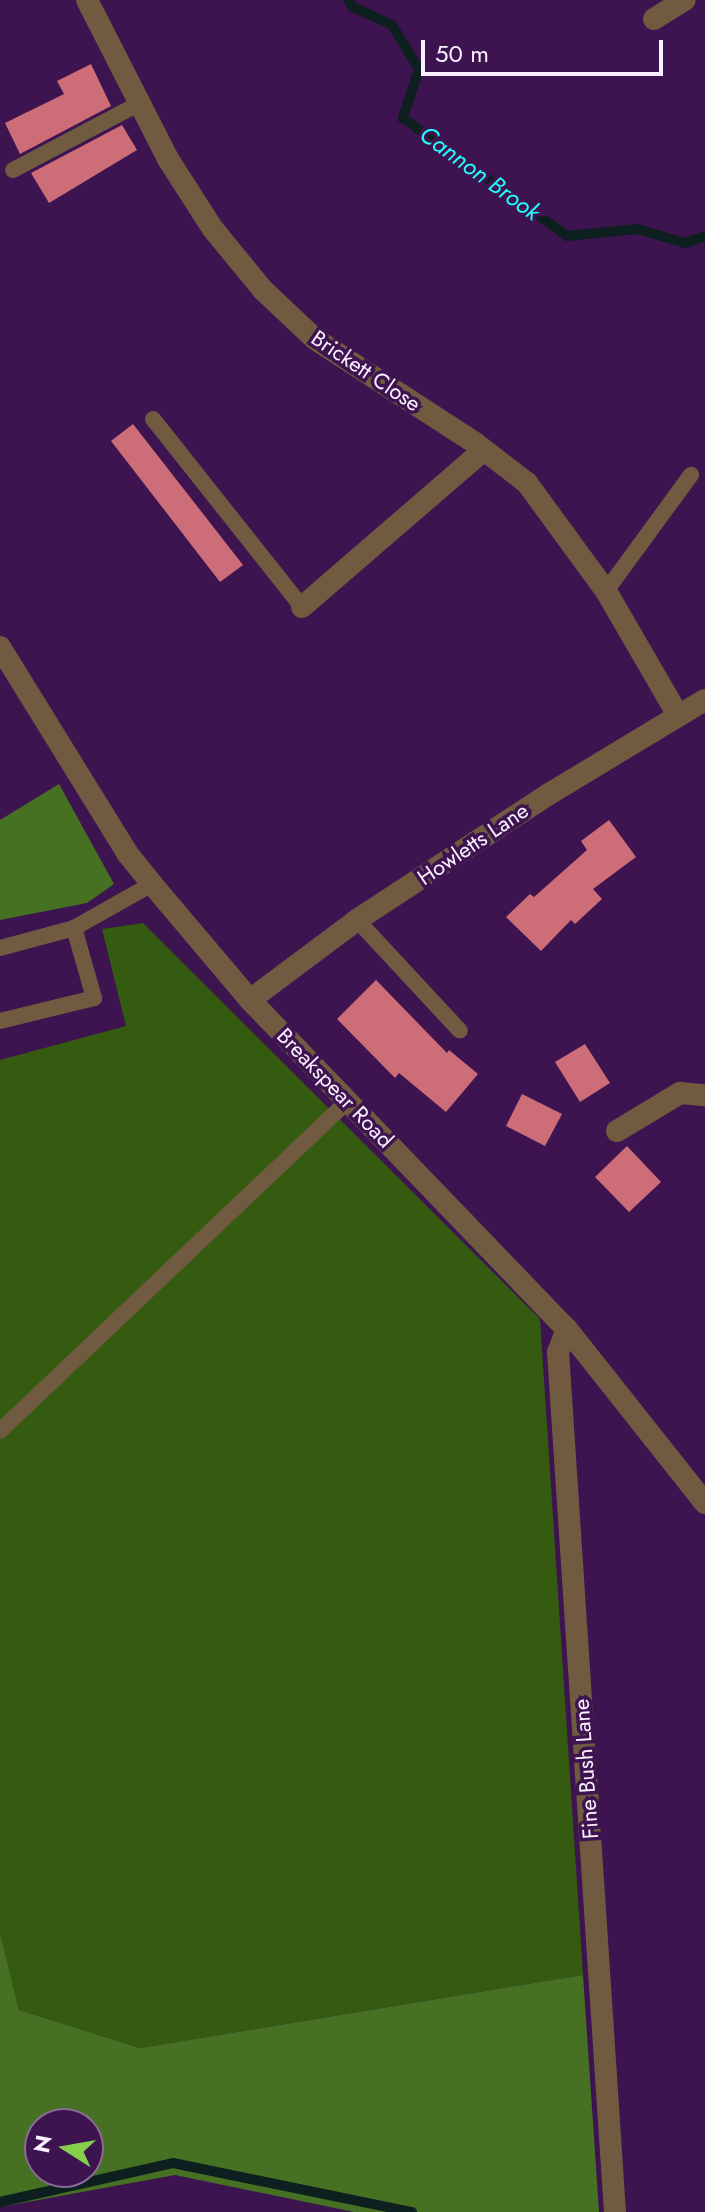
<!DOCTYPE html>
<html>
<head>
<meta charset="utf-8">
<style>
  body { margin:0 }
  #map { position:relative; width:705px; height:2212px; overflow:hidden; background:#3e1450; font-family:Jost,sans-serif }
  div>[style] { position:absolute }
  .green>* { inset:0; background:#345b10 }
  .forest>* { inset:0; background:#467122 }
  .stream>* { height:10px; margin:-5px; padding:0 5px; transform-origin:5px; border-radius:5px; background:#0d1f1f }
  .building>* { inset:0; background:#cc6d78 }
  .service>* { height:16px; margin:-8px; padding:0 8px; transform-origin:8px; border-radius:8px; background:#705b40 }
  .minor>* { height:22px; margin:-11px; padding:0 11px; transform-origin:11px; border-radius:11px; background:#705b40 }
  .tertiary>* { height:22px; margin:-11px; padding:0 11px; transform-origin:11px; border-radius:11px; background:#705b40 }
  span { translate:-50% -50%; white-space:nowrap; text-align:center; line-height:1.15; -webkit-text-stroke:7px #3e1450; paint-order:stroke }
  .street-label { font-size:22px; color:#faf0ff }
  .water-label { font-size:24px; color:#23fcfa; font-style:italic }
  .north { position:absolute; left:24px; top:2108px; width:80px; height:80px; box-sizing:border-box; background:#3e1450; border:2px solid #896c96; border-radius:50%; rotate:281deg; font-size:22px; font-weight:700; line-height:32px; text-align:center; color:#faf0ff }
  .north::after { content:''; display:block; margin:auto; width:28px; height:36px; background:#86cf4c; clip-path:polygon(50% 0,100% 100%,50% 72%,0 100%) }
  .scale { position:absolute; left:421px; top:40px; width:242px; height:36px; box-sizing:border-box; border:4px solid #faf0ff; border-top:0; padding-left:10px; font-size:24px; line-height:28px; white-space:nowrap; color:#faf0ff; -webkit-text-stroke:6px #3e1450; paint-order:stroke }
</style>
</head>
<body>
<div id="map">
  <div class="green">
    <div style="clip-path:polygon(143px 923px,540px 1319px,583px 1975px,140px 2048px,19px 2010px,0 1933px,0 1060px,126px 1026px,102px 929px)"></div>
  </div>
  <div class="forest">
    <div style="clip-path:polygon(59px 784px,114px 884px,87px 903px,0 920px,0 820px)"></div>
    <div style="clip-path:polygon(evenodd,0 1933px,19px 2010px,140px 2048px,583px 1975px,599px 2212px,354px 2212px,175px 2175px,0 2207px,0 1933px,88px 2124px,88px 2172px,40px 2172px,40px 2124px,88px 2124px)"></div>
  </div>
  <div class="stream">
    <div style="left:348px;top:0;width:9px;rotate:54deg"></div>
    <div style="left:353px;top:7px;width:43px;rotate:24.8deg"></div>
    <div style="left:392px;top:25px;width:52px;rotate:58.5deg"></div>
    <div style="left:419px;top:69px;width:52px;rotate:108.1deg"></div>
    <div style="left:403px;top:118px;width:202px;rotate:35.7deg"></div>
    <div style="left:567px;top:236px;width:70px;rotate:-5.7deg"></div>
    <div style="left:637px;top:229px;width:50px;rotate:16.3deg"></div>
    <div style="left:685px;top:243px;width:21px;rotate:-19deg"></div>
    <div style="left:0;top:2202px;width:177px;rotate:-12.7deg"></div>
    <div style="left:173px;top:2163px;width:244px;rotate:11.6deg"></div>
  </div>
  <div class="building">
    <div style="clip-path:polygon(91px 64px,111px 106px,20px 154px,5px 123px,64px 94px,57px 81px)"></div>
    <div style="clip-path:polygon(122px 125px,137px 150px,49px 203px,31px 173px)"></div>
    <div style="clip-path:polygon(133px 424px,243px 565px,220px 582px,111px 441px)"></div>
    <div style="clip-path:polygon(609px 820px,636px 857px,593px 889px,602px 899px,575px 924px,571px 920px,541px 951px,506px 917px,530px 894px,534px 897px,587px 850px,581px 841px)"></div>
    <div style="clip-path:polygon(376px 980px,447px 1053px,449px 1050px,478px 1074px,446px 1112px,399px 1073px,395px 1078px,337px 1019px)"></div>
    <div style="clip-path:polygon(585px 1044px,610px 1083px,580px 1102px,555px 1062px)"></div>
    <div style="clip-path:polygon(522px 1094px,562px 1114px,545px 1146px,506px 1126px)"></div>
    <div style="clip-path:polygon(627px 1146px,661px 1182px,629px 1212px,595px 1177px)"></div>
  </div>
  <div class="service">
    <div style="left:13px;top:170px;width:141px;rotate:-27.8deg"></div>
    <div style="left:153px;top:419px;width:240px;rotate:51.6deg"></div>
    <div style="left:606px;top:591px;width:144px;rotate:-53.8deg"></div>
    <div style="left:357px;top:920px;width:151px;rotate:47.1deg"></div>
    <div style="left:0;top:948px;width:77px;rotate:-15.1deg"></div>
    <div style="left:74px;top:928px;width:90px;rotate:-29.4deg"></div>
    <div style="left:0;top:1021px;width:97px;rotate:-13.7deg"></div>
    <div style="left:94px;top:998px;width:73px;rotate:-105.9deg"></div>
    <div style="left:0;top:1431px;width:480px;rotate:-43.5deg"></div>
  </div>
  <div class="minor">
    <div style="left:87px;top:0;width:178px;rotate:63deg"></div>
    <div style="left:168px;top:159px;width:83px;rotate:57.3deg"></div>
    <div style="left:213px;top:229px;width:79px;rotate:50.7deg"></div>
    <div style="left:263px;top:290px;width:71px;rotate:43.3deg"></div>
    <div style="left:315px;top:339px;width:191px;rotate:33deg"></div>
    <div style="left:475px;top:443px;width:66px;rotate:37.6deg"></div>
    <div style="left:527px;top:483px;width:134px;rotate:53.8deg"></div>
    <div style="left:606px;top:591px;width:143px;rotate:59.9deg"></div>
    <div style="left:654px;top:19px;width:36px;rotate:-32deg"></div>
    <div style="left:302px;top:607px;width:240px;rotate:-40.8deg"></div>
    <div style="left:250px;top:1000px;width:134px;rotate:-36.8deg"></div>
    <div style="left:357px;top:920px;width:230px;rotate:-33.3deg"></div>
    <div style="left:549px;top:794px;width:182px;rotate:-31.1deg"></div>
    <div style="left:617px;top:1131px;width:74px;rotate:-31.1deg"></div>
    <div style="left:680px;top:1093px;width:25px;rotate:5deg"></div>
    <div style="left:567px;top:1329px;width:25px;rotate:111deg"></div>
    <div style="left:558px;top:1352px;width:862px;rotate:86.21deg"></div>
  </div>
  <div class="tertiary">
    <div style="left:0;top:647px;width:242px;rotate:58.3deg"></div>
    <div style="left:127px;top:853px;width:40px;rotate:51deg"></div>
    <div style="left:152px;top:884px;width:152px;rotate:49.8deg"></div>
    <div style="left:250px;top:1000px;width:457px;rotate:46.1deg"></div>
    <div style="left:567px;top:1329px;width:222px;rotate:51.6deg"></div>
  </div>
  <div class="street-label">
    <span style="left:366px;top:371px;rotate:34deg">Brickett Close</span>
    <span style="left:473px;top:844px;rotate:-34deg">Howletts Lane</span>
    <span style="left:335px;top:1088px;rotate:46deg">Breakspear Road</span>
    <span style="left:586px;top:1769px;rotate:-94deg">Fine Bush Lane</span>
  </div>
  <div class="water-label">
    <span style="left:480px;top:173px;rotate:36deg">Cannon Brook</span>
  </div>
  <div class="north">N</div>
  <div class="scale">50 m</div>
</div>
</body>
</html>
